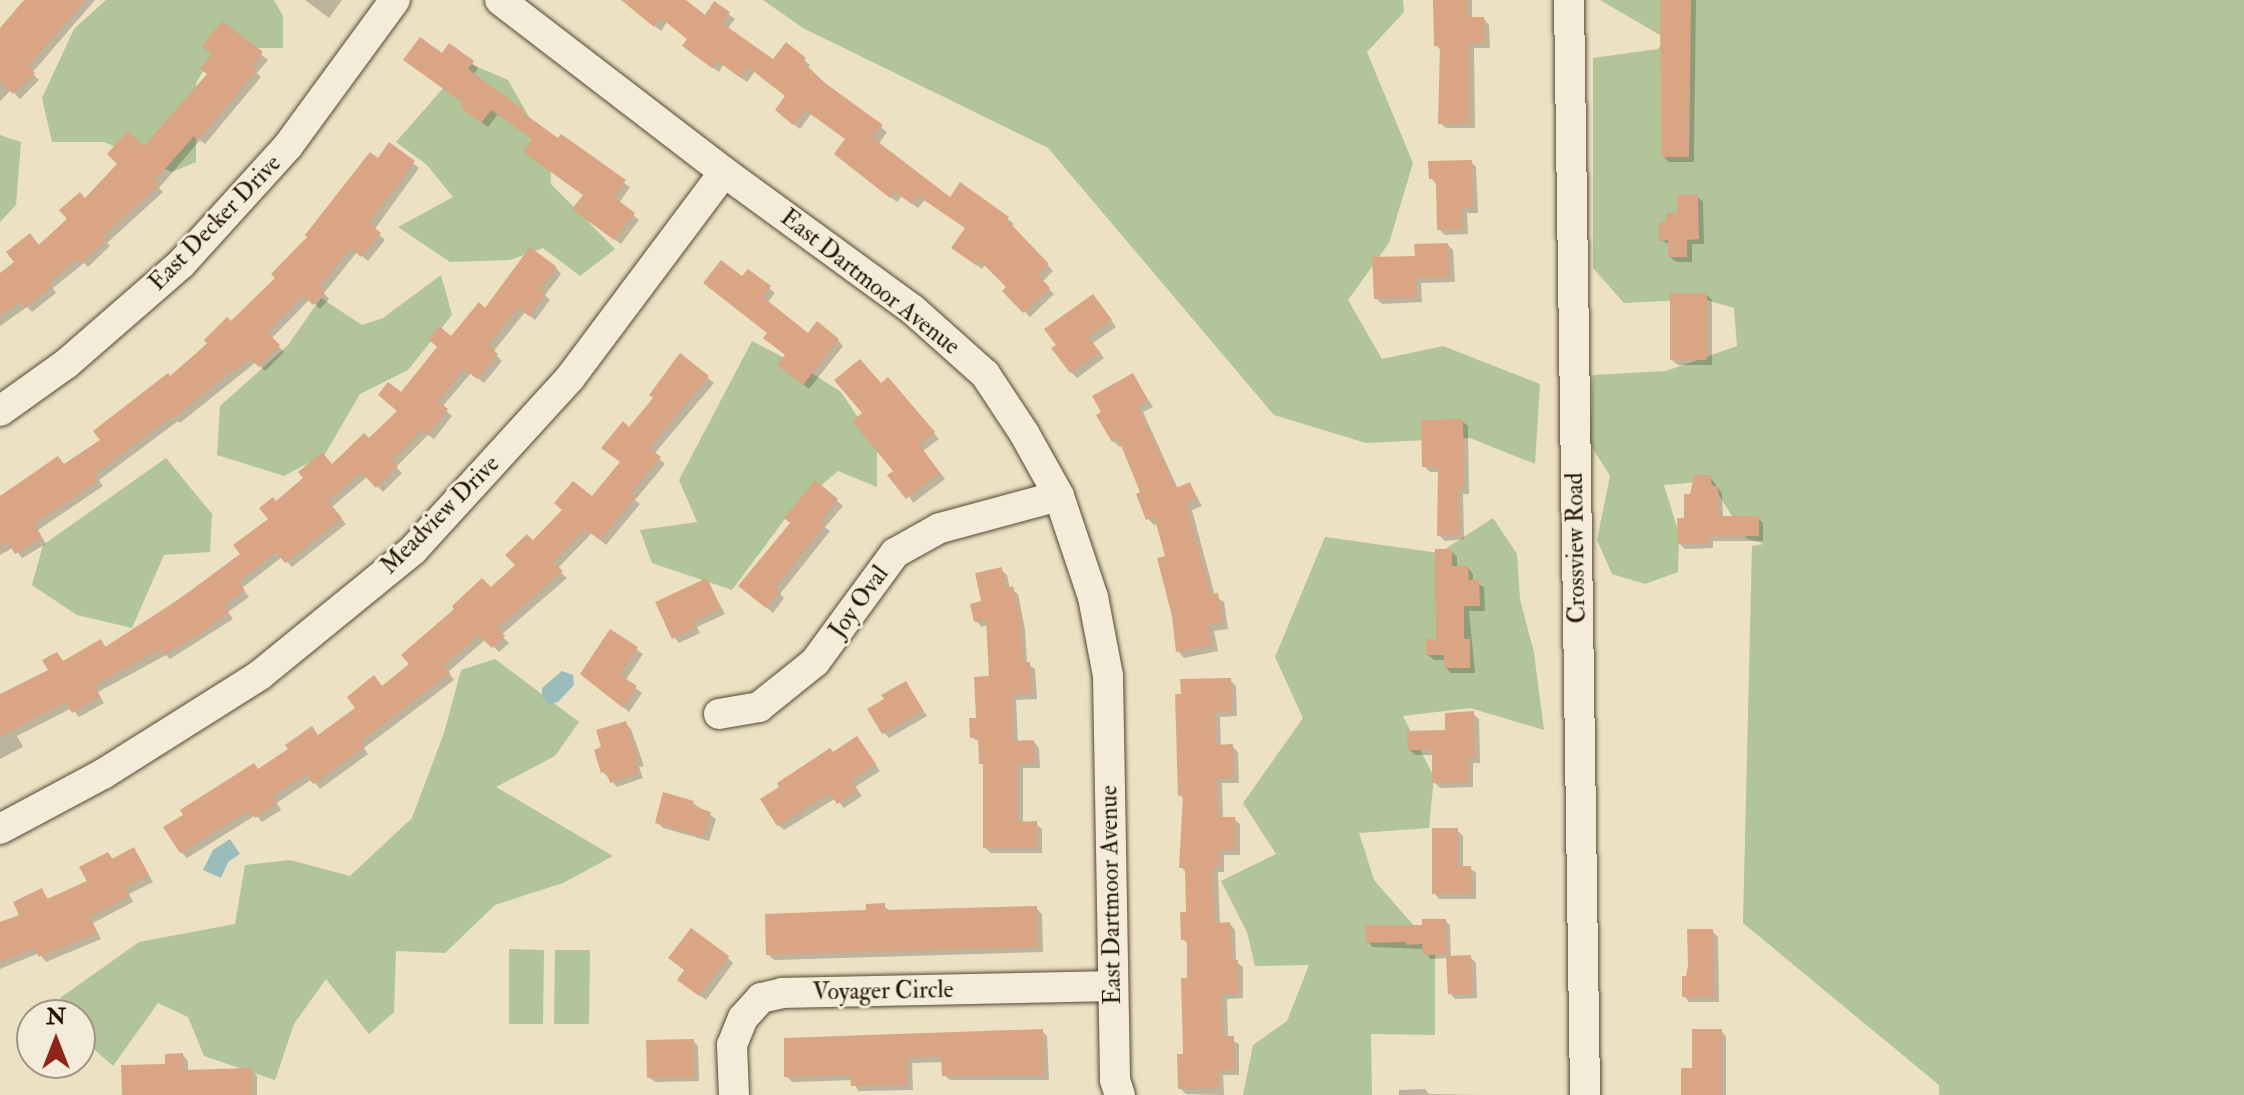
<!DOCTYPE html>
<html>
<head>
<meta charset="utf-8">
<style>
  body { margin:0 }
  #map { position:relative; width:2244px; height:1095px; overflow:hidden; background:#ece1c3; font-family:"IM FELL Double Pica",serif }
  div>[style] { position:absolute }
  .green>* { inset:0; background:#b2c499 }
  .water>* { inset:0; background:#9abcbb }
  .shadow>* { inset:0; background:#0003 }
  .building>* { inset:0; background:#d9a585 }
  .roads { filter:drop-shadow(0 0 2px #554833) drop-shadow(0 0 2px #554833) }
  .minor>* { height:30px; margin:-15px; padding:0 15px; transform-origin:15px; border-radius:15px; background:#f3ecd8 }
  span { translate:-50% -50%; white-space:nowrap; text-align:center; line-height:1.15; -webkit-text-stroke:6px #f3ecd8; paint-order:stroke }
  .street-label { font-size:24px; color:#231503 }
  .north { position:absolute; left:16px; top:999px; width:80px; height:80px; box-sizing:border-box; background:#f3ecd8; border:2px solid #a09683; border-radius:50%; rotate:0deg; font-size:22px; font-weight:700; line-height:32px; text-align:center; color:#231503 }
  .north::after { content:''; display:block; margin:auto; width:28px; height:36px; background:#8f2418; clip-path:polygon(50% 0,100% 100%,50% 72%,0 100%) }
</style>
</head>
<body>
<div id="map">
  <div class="green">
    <div style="clip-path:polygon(106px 0,274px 0,283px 16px,283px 48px,217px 48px,196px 83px,196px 162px,172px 172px,104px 142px,52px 142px,42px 98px,74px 29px)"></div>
    <div style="clip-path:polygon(763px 0,1403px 0,1404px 12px,1367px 52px,1413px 163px,1389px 243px,1348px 300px,1382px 359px,1443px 346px,1540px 384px,1535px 464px,1470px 438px,1366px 443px,1274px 415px,1048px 148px,803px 28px)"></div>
    <div style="clip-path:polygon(1600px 0,2244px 0,2244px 1095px,1939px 1095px,1939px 1085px,1743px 923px,1752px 546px,1764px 544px,1746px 538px,1710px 481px,1664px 485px,1679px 534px,1678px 572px,1645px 584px,1612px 574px,1597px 540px,1610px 476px,1590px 444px,1593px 375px,1666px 371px,1737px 346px,1734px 308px,1703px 299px,1624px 303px,1593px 268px,1593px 58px,1658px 49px,1665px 38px)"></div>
    <div style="clip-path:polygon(466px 62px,508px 80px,550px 154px,551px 184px,615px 249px,580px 276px,543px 248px,510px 260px,450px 262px,398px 227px,453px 197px,427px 165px,396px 142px)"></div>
    <div style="clip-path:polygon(0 135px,21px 142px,16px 205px,0 222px)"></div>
    <div style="clip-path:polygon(441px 275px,452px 315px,408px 370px,360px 394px,325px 454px,284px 476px,217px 455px,220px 406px,288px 345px,321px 298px,362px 325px,383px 318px)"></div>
    <div style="clip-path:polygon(752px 341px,802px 367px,841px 392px,877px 446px,877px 487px,838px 471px,790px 512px,732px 590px,652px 563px,640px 530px,697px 522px,679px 480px)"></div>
    <div style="clip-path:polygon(166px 458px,212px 514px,210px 552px,164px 555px,132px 628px,77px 615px,32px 585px,43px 545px)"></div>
    <div style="clip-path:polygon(1493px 518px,1517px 554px,1520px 599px,1534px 653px,1544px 730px,1470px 708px,1403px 716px,1434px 777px,1429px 828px,1359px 833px,1374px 880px,1435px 950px,1435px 1035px,1371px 1034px,1372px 1095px,1243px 1095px,1253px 1045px,1287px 1021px,1309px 965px,1255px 966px,1247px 932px,1221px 881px,1276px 854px,1243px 803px,1303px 718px,1275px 657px,1325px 537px,1439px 553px)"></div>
    <div style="clip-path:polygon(495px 659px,579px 722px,555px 756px,496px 787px,613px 856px,563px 883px,495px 905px,445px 953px,396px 951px,394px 1012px,369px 1034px,326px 979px,294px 1024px,275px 1080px,204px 1056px,188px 1017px,158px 1003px,113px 1066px,80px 1037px,80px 1015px,68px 1015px,60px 998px,139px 942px,235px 924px,245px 865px,290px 860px,350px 876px,412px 818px,444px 733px,461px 670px)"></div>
    <div style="clip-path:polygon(509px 949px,544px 950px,543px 1024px,509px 1024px)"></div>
    <div style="clip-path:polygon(555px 950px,590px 950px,589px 1024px,554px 1024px)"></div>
  </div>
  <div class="water">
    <div style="clip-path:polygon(562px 671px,573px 675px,574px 685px,558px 702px,548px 704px,542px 697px,542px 688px)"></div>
    <div style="clip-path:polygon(230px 839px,240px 854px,228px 862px,221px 878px,203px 870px,213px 850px)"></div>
  </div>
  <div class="shadow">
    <div style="clip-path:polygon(42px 0,95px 0,32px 73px,39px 80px,20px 99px,11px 90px,0 101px,0 31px)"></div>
    <div style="clip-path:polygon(305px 0,342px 0,329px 18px)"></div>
    <div style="clip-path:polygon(629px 0,681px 0,705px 17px,715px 4px,735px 19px,727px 29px,773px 62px,786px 45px,810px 65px,807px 69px,824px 85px,887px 132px,878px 145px,950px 199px,960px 185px,1008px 219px,1014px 224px,1011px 227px,1053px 271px,1042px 282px,1054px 294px,1030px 317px,1005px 291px,1009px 287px,986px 263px,982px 269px,959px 253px,967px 229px,925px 200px,918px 208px,902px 196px,897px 202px,842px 160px,847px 140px,811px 114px,800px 129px,783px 116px,787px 97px,755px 71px,747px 82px,723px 65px,719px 72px,690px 52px,689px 40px,667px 22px,661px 31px,636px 11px)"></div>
    <div style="clip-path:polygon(1435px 0,1472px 0,1472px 19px,1484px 19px,1489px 25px,1490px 48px,1474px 48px,1475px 128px,1446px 128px,1440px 123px,1442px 52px,1436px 45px)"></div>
    <div style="clip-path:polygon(1661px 0,1696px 0,1694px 162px,1669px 162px,1663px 156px)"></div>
    <div style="clip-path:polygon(222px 24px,268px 60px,257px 73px,261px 77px,205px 144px,200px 140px,159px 188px,163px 192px,107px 243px,110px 246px,88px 267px,84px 263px,53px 288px,56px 293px,32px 312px,27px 307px,0 326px,0 280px,144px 149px,209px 75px)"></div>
    <div style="clip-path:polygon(442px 56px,472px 63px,478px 68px,473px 75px,527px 118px,630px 187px,619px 203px,639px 220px,621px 244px,581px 215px,585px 195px,534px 140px,498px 114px,488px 127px,468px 112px)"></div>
    <div style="clip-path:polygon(390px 145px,419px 168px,374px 230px,385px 240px,368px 261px,357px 252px,324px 293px,329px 299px,320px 309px,310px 299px,271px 339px,284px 352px,265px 371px,256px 362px,180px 423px,178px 421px,99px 480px,103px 486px,38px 530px,46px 544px,22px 558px,14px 547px,0 555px,0 496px,65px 466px,102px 440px,278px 278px)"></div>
    <div style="clip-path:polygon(1471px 162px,1476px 167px,1478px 213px,1467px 213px,1468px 234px,1445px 235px,1439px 229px,1436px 184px,1431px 178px)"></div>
    <div style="clip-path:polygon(1697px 196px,1703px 202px,1704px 244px,1692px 244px,1692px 262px,1676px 262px,1670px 257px,1670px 245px,1661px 240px,1668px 224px)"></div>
    <div style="clip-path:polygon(1448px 245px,1453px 250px,1455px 282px,1421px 283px,1422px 302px,1382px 304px,1376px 298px,1417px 258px)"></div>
    <div style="clip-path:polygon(556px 268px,561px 274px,545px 295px,550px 300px,535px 320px,525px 312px,493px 352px,502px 361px,484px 383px,471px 373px,442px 407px,452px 416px,434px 439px,428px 435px,396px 467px,402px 473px,383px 492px,368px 476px,332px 507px,346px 524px,292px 567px,282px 557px,242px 588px,249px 597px,228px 612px,233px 619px,170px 659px,166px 655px,98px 692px,104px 703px,79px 717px,72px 708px,17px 736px,23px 747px,0 759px,0 697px,51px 671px,57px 654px,64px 662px,101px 642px,107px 648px,243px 555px,271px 520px,277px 503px,369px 440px,399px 411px,401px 395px,451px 339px,486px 311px)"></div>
    <div style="clip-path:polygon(743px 278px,769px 288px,775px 293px,767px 303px,808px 336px,838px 340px,843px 346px,809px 389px,786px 370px,787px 356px,769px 334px)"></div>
    <div style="clip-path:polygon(1707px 295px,1712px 300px,1712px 365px,1678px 365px,1672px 360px)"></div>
    <div style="clip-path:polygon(1098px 302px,1116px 327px,1093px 343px,1104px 358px,1077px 378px,1071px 372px)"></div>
    <div style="clip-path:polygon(680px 356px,714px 383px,654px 454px,665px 464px,635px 500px,640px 504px,606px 545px,592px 533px,557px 569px,567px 578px,501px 635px,509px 643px,499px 652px,486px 639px,448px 672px,454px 680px,364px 748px,368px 754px,320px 789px,312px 779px,277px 803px,281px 810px,262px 822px,256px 815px,187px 858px,181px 852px,259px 771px,319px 737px,412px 665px,518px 565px,533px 543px,592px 499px,622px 463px,629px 429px,655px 398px)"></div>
    <div style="clip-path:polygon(1132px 375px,1153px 407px,1143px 412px,1178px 489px,1190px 484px,1202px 506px,1192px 510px,1215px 596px,1224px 602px,1228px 629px,1214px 631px,1218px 651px,1184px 658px,1178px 651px,1167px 558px,1158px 524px,1154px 525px,1148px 519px,1143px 494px,1123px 445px,1120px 447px,1113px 441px)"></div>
    <div style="clip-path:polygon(881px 385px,893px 385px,939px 439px,923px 451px,945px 479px,913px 503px,864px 413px)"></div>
    <div style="clip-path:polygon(1462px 421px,1468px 426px,1469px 494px,1463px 494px,1464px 539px,1445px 541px,1439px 535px,1440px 472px,1430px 472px,1424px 466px)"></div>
    <div style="clip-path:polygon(1710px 477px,1722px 493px,1723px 518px,1758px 518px,1763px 523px,1763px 541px,1713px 541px,1713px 548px,1685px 549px,1680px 544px,1692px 496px)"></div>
    <div style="clip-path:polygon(816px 483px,843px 506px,825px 527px,830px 531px,780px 594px,784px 598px,773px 613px,747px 591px)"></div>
    <div style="clip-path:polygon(1451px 551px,1457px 557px,1457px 568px,1468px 568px,1473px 574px,1473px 582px,1484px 587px,1485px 611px,1469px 611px,1475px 673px,1451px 673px,1446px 668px,1446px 660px,1434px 660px,1428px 655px,1438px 641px)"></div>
    <div style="clip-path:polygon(1001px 570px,1007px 575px,1010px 589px,1018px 594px,1025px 629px,1027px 664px,1035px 669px,1037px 699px,1016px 700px,1018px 743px,1034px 742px,1039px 748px,1040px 768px,1023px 768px,1023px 824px,1036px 824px,1042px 829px,1042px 853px,991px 853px,985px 848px,985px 767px,981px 763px,980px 742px,971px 737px,991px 678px,988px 625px,982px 627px,976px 621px)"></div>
    <div style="clip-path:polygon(707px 581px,725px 614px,697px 627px,700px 633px,679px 643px,674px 637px)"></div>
    <div style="clip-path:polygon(611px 632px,643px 654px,625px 681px,642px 693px,629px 712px,589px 679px)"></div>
    <div style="clip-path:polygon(1230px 680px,1236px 686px,1237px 716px,1220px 717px,1221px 747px,1232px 746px,1238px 752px,1239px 783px,1222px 783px,1223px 819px,1234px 819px,1240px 824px,1240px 855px,1224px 855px,1224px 872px,1218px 872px,1220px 925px,1230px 924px,1235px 930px,1236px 962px,1243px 967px,1243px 998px,1227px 999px,1228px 1038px,1239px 1044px,1239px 1075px,1223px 1075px,1224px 1095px,1186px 1094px,1180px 1088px,1186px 1056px,1189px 945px,1183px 939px,1188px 914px,1187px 873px,1181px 867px,1185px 800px,1180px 795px,1177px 696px)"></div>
    <div style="clip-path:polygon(905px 683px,927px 716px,889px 738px,884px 733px,887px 700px)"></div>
    <div style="clip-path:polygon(1473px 714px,1479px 719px,1480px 763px,1473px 763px,1473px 787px,1440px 788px,1434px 782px,1434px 755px,1415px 755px,1410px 750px,1447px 732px)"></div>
    <div style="clip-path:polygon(625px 723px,631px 729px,644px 766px,639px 767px,643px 778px,617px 787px,603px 772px,604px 748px)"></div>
    <div style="clip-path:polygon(862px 744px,880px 771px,855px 787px,862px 796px,844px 808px,836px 798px,784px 830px,778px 825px)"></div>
    <div style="clip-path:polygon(693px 803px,716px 819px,709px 841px,663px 828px,657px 822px)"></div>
    <div style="clip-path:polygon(1457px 830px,1463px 836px,1463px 868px,1470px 868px,1476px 873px,1476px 899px,1439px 899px,1434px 893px)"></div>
    <div style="clip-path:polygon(134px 850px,153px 882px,129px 894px,133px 902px,93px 923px,101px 939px,46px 962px,39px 953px,0 969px,0 925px,22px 916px,42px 891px,49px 900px,89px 882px,108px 854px,114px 860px)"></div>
    <div style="clip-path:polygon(884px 906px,890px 911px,1036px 908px,1042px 914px,1043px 952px,774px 960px,768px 954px)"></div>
    <div style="clip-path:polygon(1445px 921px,1450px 925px,1451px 958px,1470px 957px,1476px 963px,1477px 998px,1455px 999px,1450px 993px,1449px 958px,1430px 959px,1425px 949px,1373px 947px,1368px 942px)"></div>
    <div style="clip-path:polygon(1712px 931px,1718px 937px,1719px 1002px,1689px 1002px,1684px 996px,1688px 978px)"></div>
    <div style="clip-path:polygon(728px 958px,733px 963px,706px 1000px,685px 985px)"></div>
    <div style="clip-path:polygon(1042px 1031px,1047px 1036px,1049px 1080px,950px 1080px,944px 1075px,943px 1062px,912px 1063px,913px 1090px,858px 1091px,853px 1080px,792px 1082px,786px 1076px)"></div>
    <div style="clip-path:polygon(1721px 1031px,1726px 1036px,1726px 1095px,1683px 1095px)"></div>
    <div style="clip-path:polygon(693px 1041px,698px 1046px,699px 1081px,655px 1082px,649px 1077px)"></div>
    <div style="clip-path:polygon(183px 1055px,188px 1061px,188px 1072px,251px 1070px,257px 1076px,257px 1095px,124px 1095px)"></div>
    <div style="clip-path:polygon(1425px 1089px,1429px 1094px,1480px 1095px,1399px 1095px,1399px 1090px)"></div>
  </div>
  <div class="building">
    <div style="clip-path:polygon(24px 0,85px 0,28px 66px,35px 73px,13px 94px,0 82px,0 28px)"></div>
    <div style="clip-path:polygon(621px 0,686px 0,705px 15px,714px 1px,730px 12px,722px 23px,773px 59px,786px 42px,806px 58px,803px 62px,825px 83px,883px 125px,873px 138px,950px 197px,960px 182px,1009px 217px,1007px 220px,1049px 264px,1038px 275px,1050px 288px,1023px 313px,1002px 291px,1006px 287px,979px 260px,976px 265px,951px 248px,965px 228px,918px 196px,912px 204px,895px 192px,890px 198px,834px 154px,845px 139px,805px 110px,793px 125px,775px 110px,785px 96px,748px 67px,741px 78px,717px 61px,712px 68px,682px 46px,687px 39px,661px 18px,654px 27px)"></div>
    <div style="clip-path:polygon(1433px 0,1467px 0,1467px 17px,1484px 17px,1485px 43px,1469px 43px,1470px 123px,1438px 124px,1440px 46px,1434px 46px)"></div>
    <div style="clip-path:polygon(1660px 0,1691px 0,1689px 157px,1661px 157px)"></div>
    <div style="clip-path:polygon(222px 21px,263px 52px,252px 67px,257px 70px,198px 140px,194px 136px,154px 181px,159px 185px,103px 236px,106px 240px,81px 263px,77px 259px,49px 282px,52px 286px,25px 308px,20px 302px,0 316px,0 273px,14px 262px,6px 252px,30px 233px,39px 245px,67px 219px,59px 210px,80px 192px,85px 198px,117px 164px,107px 154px,128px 131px,144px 146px,207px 74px,200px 69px,212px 54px,202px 46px)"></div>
    <div style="clip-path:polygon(420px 37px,442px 53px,449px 43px,474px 61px,468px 69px,524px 110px,522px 112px,558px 138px,561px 134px,626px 180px,614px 197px,635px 213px,614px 240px,572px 209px,583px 195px,523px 152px,532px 139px,491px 110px,481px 123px,460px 107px,463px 103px,403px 60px)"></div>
    <div style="clip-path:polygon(389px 142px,415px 161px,369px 223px,381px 233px,361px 257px,351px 248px,319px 286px,325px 292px,313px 305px,303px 295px,267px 332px,280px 345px,259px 367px,249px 358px,235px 371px,233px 369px,173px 419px,171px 417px,95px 474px,99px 480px,34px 524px,42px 538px,15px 554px,8px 542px,0 547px,0 496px,58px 456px,64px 464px,100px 440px,93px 431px,168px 373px,170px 376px,207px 344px,204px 340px,227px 317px,231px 321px,275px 278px,271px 274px,307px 237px,305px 235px,370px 152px,378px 158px)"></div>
    <div style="clip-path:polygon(1472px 160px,1473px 208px,1462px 208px,1463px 229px,1437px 230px,1436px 179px,1429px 179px,1428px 161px)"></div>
    <div style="clip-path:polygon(1698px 194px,1699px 239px,1687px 240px,1687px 257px,1668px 257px,1668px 240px,1659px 241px,1659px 222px,1666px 222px,1666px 213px,1677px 213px,1677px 195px)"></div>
    <div style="clip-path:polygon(1448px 243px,1450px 277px,1416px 278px,1417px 297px,1374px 299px,1372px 257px,1415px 256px,1414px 244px)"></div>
    <div style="clip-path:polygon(530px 247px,557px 267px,540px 289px,546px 293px,529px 316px,518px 308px,488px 345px,498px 354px,477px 379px,464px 369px,438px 401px,448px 409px,427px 435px,422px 430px,392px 460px,398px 466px,376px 488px,361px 472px,328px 501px,342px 518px,285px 563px,276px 552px,238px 582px,245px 590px,224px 605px,229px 612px,202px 632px,163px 655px,160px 649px,94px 686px,100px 697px,72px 713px,66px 702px,0 736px,0 694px,48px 670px,42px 660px,57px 652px,63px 661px,101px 639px,105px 647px,178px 600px,240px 554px,233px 545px,268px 519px,259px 508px,273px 497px,276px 501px,303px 478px,298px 472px,322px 452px,332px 464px,364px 433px,369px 438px,397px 411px,378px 395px,388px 382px,401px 392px,437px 347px,428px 339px,439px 326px,451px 336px,479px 302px,485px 308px)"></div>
    <div style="clip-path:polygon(721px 260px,742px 276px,748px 269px,771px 286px,763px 297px,808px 333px,817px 321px,839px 339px,803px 385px,777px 365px,785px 355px,763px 338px,767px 333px,703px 283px)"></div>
    <div style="clip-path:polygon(1670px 293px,1707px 293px,1707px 360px,1670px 360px)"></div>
    <div style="clip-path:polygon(1093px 294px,1112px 320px,1088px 337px,1100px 352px,1070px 373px,1051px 348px,1056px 345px,1044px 329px)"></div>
    <div style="clip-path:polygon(680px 353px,709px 376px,649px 448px,661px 457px,631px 493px,636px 497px,600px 540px,585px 529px,553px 562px,563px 571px,497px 628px,505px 636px,492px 648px,479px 635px,443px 666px,450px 673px,360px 742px,364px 747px,313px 784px,306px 774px,272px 797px,277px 803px,255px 818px,250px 810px,180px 853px,163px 827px,183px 815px,180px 810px,254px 763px,258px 769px,288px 749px,285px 745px,312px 726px,318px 735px,355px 708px,347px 697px,374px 675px,382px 686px,409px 664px,401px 655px,454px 609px,452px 606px,482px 578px,491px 587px,515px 565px,505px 555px,527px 534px,533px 540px,562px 510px,554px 503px,573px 481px,592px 496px,620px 462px,601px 448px,623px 421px,629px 427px,653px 398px,649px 395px)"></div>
    <div style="clip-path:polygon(860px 359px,881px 383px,888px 377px,935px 432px,919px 444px,940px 473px,906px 499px,887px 475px,893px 471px,852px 421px,862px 413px,834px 380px)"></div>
    <div style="clip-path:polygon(1133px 373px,1148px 400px,1138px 406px,1176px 488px,1190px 482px,1197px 499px,1186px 503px,1211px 594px,1218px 593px,1223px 622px,1208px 625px,1212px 645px,1176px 652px,1172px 616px,1157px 558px,1165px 556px,1154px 516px,1146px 520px,1136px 494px,1140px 492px,1118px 438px,1112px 442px,1096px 415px,1101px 412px,1092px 396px)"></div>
    <div style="clip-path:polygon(1463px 419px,1464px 489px,1458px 489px,1460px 534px,1437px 536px,1438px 467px,1422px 467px,1421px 420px)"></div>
    <div style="clip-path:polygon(1694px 475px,1711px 475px,1711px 486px,1718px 486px,1719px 516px,1759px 516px,1759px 536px,1709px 536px,1709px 544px,1678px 544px,1677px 518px,1684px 518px,1684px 494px,1690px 494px)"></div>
    <div style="clip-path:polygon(815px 480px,838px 499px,821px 520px,825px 524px,776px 587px,780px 591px,766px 608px,738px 586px,790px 523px,784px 518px)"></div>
    <div style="clip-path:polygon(1435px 549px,1452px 549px,1452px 566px,1468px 566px,1469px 580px,1479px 579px,1480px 606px,1464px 606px,1464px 639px,1470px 639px,1470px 668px,1444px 668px,1444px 655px,1426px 655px,1426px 639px,1436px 639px)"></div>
    <div style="clip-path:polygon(1002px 567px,1006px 588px,1013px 586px,1021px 622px,1023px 662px,1030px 662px,1032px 694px,1012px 695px,1013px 741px,1034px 740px,1035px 763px,1018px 763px,1018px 822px,1037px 821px,1037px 848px,983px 848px,983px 764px,979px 764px,978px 737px,970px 738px,969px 718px,976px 718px,974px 677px,989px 676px,986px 620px,974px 622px,970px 604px,981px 601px,975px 573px)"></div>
    <div style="clip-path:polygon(707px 578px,721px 608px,693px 621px,696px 627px,672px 639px,655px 602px)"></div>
    <div style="clip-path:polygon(610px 629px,638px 647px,620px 675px,637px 686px,623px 708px,580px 674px)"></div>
    <div style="clip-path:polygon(1231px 678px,1232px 711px,1215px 712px,1216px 745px,1233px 744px,1234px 778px,1217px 778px,1219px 817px,1235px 817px,1236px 850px,1219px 850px,1219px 867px,1213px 867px,1215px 923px,1230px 922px,1232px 960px,1238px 960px,1239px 994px,1222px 994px,1223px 1036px,1234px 1036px,1235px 1070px,1219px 1070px,1219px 1088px,1178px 1089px,1177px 1054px,1183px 1054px,1181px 978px,1187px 978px,1187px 940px,1181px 940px,1180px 912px,1186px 912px,1185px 868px,1179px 868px,1183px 795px,1178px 796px,1175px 694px,1181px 694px,1180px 679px)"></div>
    <div style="clip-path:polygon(906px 681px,923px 710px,882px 734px,867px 709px,884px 699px,881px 695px)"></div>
    <div style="clip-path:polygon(1474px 711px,1475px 758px,1468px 758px,1469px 782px,1432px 783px,1432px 750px,1408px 750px,1407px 731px,1445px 730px,1445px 713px)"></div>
    <div style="clip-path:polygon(626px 721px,639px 760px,635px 762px,639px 773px,610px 783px,606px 771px,601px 773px,594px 750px,601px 747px,596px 730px)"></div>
    <div style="clip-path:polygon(857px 736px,876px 764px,851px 781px,858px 790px,837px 804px,830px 793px,777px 826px,760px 799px,779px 787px,777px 783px,830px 748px,833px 752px)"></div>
    <div style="clip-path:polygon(663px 792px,694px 801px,692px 806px,711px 812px,704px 837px,655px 823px)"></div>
    <div style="clip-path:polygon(1432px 828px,1458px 828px,1458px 866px,1471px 866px,1471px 894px,1432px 894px)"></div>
    <div style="clip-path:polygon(134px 847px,149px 875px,125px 888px,129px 896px,89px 917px,97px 933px,39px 957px,34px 948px,0 962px,0 922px,19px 915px,13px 902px,42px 888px,47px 899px,87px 881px,79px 867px,108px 852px,112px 859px)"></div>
    <div style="clip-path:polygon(885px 903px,885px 910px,1037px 906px,1038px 947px,766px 955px,765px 914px,866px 910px,866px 904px)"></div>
    <div style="clip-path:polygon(1422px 919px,1446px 919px,1447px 954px,1423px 955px,1422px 944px,1406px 945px,1406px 942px,1366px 943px,1365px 925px,1422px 925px)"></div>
    <div style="clip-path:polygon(691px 928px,729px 956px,699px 996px,677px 980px,684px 970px,668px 958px)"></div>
    <div style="clip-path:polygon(1687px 929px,1713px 929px,1714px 997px,1682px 997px,1682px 976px,1686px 976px,1688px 965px)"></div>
    <div style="clip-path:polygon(1471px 955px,1472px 994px,1448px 994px,1446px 956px)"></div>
    <div style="clip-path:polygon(1043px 1029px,1044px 1075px,942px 1076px,941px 1057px,907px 1058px,908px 1085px,851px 1086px,850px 1075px,784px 1077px,784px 1038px)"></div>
    <div style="clip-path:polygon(1692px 1029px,1722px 1029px,1722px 1095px,1681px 1095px,1681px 1068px,1692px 1068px)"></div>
    <div style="clip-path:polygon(694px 1039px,694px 1077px,647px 1078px,646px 1040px)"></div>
    <div style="clip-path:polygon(183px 1053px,184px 1070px,252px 1068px,252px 1095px,122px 1095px,121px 1065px,165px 1064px,165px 1054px)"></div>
  </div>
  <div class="roads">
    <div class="minor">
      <div style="left:500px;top:0;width:282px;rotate:37.5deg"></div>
      <div style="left:724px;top:172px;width:233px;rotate:36.1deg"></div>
      <div style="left:912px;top:309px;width:98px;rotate:41.7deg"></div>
      <div style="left:985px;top:374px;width:71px;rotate:56.5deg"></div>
      <div style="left:1024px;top:433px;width:72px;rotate:60.9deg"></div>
      <div style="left:1059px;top:496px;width:107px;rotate:71.4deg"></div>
      <div style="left:1093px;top:597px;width:80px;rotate:79.2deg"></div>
      <div style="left:1108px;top:676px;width:404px;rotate:89deg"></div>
      <div style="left:1115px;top:1080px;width:16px;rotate:72deg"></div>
      <div style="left:1569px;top:0;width:1095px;rotate:89.16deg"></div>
      <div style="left:0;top:411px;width:81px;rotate:-35.5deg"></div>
      <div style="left:66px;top:364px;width:152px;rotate:-41deg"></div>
      <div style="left:181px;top:264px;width:159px;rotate:-47.8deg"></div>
      <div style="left:288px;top:146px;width:181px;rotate:-53.8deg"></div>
      <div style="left:719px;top:714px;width:41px;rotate:-9.9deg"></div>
      <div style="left:759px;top:707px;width:72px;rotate:-38.8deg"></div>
      <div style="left:815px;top:662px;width:135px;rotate:-53.7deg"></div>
      <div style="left:895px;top:553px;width:51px;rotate:-29.1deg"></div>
      <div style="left:940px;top:528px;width:123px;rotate:-15.1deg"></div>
      <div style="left:0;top:829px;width:117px;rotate:-28.1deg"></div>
      <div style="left:103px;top:774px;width:186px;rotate:-32.2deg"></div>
      <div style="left:260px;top:675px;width:198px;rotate:-39.2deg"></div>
      <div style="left:413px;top:550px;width:233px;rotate:-47.6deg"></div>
      <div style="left:570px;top:378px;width:257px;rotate:-53.2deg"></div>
      <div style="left:734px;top:1095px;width:50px;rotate:-92.3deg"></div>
      <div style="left:732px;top:1045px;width:29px;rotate:-68deg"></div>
      <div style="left:743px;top:1018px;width:27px;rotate:-48deg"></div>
      <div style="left:761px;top:998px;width:22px;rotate:-13deg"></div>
      <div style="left:782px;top:993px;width:331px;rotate:-1.2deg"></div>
    </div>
  </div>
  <div class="street-label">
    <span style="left:215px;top:223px;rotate:-46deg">East Decker Drive</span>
    <span style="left:870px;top:282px;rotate:38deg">East Dartmoor Avenue</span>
    <span style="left:440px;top:515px;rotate:-45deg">Meadview Drive</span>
    <span style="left:1576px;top:548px;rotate:-91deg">Crossview Road</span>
    <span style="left:859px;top:602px;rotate:-54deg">Joy Oval</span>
    <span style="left:1111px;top:895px;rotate:-91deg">East Dartmoor Avenue</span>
    <span style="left:883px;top:991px;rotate:-1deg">Voyager Circle</span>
  </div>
  <div class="north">N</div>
</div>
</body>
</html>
